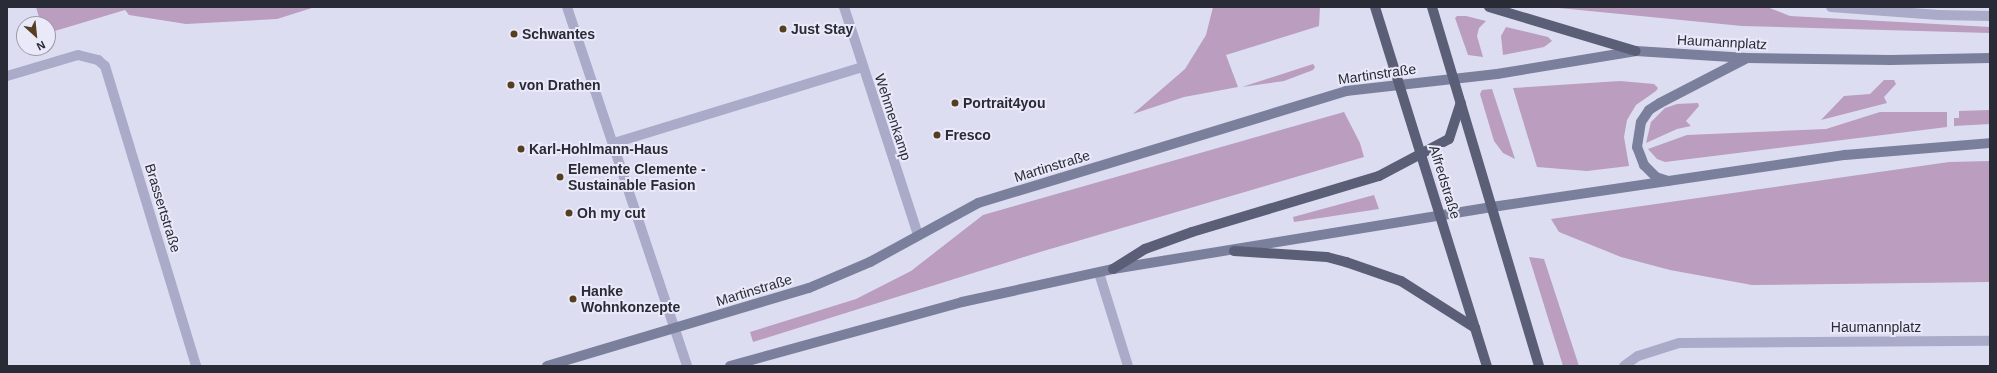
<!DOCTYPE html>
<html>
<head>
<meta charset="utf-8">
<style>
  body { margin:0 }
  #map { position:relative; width:1997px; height:373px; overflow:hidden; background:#ddddf1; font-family:Helvetica,sans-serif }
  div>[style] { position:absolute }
  .green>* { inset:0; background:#ba9dbf }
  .minor>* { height:10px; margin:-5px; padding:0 5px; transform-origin:5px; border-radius:5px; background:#a9abc9 }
  .tertiary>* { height:10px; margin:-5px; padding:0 5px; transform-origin:5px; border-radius:5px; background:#a9abc9 }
  .secondary>* { height:10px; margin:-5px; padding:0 5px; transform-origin:5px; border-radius:5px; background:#7a7f9c }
  .primary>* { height:10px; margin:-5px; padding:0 5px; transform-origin:5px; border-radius:5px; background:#5a5f77 }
  .dots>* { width:11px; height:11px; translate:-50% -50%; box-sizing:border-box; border:2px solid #e9e9f9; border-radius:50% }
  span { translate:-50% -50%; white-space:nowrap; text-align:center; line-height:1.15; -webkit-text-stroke:4px #e9e9f9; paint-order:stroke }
  .poi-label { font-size:14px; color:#292b36; font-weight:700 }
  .left { translate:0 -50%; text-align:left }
  .street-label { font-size:14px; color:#292b36 }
  .frame { position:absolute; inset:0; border:8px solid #292b36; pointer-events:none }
  .north { position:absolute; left:16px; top:16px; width:40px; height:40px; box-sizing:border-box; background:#e9e9f9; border:1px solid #9c9dab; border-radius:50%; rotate:153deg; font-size:11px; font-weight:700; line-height:16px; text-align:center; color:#292b36 }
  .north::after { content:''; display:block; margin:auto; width:14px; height:18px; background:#563e20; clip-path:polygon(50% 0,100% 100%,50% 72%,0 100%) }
</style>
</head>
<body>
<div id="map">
  <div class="green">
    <div style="clip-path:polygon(36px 7px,315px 7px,277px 19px,186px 24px,129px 15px,125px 10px,48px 33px,48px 24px,41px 24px)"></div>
    <div style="clip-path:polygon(1213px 7px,1320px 7px,1319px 26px,1226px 55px,1238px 87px,1184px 97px,1133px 114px,1185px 69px,1206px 35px)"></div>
    <div style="clip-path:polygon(1549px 7px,1767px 7px,1790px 16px,1990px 27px,1990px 33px,1742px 26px)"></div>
    <div style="clip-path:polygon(1457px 16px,1466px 16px,1486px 21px,1479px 28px,1477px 36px,1483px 57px,1468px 55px,1455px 18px)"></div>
    <div style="clip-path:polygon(1506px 27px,1548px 37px,1552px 41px,1544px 47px,1503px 55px,1501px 36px)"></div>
    <div style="clip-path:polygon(1313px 64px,1315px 67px,1313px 70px,1284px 81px,1242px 87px)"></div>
    <div style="clip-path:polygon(1884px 80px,1894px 80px,1896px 84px,1884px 97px,1887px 103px,1821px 120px,1844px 96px,1870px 94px)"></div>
    <div style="clip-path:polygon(1620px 81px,1654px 84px,1658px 88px,1656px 91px,1636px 105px,1627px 120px,1624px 137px,1629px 166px,1587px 171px,1537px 167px,1513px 88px)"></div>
    <div style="clip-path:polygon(1492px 89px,1515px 159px,1503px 153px,1494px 141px,1480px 94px,1482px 90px)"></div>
    <div style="clip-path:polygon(1698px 103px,1699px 106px,1686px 121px,1691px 126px,1677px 129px,1646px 143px,1651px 122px,1665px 108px,1677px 104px)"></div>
    <div style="clip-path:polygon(1990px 110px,1990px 124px,1954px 126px,1954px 118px,1959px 118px,1959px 111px)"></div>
    <div style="clip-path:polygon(1344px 112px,1360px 143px,1364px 157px,1040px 252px,753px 342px,750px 332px,856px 299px,911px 271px,983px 215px)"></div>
    <div style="clip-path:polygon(1880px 112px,1947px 112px,1947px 127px,1665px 162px,1657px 159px,1648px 149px,1687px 135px,1826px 129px)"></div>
    <div style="clip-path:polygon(1990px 161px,1990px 282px,1752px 285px,1670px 270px,1621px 257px,1559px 232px,1551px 219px,1949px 162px)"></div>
    <div style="clip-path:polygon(1374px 195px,1379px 209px,1294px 222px,1293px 217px)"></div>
    <div style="clip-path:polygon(1529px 257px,1544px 259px,1579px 366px,1563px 366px)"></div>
  </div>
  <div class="minor">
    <div style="left:844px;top:7px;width:240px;rotate:72deg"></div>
    <div style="left:1831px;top:7px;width:108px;rotate:4.2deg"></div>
    <div style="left:1939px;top:15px;width:51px;rotate:1.1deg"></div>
    <div style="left:7px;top:76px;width:74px;rotate:-16.5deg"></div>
    <div style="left:78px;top:55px;width:21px;rotate:14deg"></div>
    <div style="left:98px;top:60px;width:9px;rotate:41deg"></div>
    <div style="left:105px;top:66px;width:313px;rotate:73.1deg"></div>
    <div style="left:614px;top:143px;width:259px;rotate:-17deg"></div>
    <div style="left:1099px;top:273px;width:97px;rotate:72.7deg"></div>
    <div style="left:1624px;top:366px;width:17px;rotate:-36deg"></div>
    <div style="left:1638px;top:356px;width:43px;rotate:-17.6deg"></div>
    <div style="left:1679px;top:343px;width:311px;rotate:-0.4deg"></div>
  </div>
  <div class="tertiary">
    <div style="left:567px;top:7px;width:379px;rotate:71.5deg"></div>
  </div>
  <div class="secondary">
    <div style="left:1668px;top:181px;width:13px;rotate:-162deg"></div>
    <div style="left:1656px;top:177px;width:17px;rotate:-135deg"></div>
    <div style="left:1644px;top:165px;width:19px;rotate:-111deg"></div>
    <div style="left:1637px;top:147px;width:25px;rotate:-81deg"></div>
    <div style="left:1641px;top:122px;width:14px;rotate:-56deg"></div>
    <div style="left:1649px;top:110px;width:13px;rotate:-32deg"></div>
    <div style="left:1660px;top:103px;width:98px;rotate:-27.3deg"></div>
    <div style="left:547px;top:366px;width:273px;rotate:-16.6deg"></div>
    <div style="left:809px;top:288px;width:66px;rotate:-23.1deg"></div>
    <div style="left:870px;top:262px;width:123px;rotate:-28.6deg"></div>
    <div style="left:978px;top:203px;width:385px;rotate:-16.9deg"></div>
    <div style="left:1346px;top:91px;width:152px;rotate:-6.4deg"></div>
    <div style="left:1497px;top:74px;width:141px;rotate:-9.4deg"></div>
    <div style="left:1636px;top:51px;width:111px;rotate:3.6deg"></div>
    <div style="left:1747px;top:58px;width:144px;rotate:0.8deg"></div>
    <div style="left:1891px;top:60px;width:99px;rotate:-1.2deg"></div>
    <div style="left:730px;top:366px;width:241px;rotate:-15.4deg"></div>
    <div style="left:962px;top:302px;width:155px;rotate:-12.3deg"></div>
    <div style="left:1113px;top:269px;width:384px;rotate:-9.3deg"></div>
    <div style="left:1492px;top:207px;width:357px;rotate:-8.4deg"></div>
    <div style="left:1845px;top:155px;width:145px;rotate:-4.7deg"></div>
  </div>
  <div class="primary">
    <div style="left:1375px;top:7px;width:376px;rotate:72.7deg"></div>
    <div style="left:1432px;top:7px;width:375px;rotate:73.4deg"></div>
    <div style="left:1489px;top:7px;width:153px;rotate:16.7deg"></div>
    <div style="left:1234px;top:251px;width:93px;rotate:3.7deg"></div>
    <div style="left:1327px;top:257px;width:20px;rotate:15deg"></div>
    <div style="left:1346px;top:262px;width:58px;rotate:19.1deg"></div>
    <div style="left:1401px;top:281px;width:88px;rotate:32.4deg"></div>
    <div style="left:1113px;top:269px;width:38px;rotate:-32deg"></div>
    <div style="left:1145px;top:249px;width:50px;rotate:-19.9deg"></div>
    <div style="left:1192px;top:232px;width:195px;rotate:-16.7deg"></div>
    <div style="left:1379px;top:176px;width:79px;rotate:-27.9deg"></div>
    <div style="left:1449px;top:139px;width:38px;rotate:-72deg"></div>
  </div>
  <div class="dots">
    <div style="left:783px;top:29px;background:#563e20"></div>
    <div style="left:514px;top:34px;background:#563e20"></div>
    <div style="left:511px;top:85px;background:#563e20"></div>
    <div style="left:955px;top:103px;background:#563e20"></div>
    <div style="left:937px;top:135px;background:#563e20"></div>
    <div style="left:521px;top:149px;background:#563e20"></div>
    <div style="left:560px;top:177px;background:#563e20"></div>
    <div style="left:569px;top:213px;background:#563e20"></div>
    <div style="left:573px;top:299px;background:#563e20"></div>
  </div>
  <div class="poi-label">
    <span class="left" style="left:791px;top:29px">Just Stay</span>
    <span class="left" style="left:522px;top:34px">Schwantes</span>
    <span class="left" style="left:519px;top:85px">von Drathen</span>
    <span class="left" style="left:963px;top:103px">Portrait4you</span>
    <span class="left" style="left:945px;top:135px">Fresco</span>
    <span class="left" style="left:529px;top:149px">Karl-Hohlmann-Haus</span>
    <span class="left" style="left:568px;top:177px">Elemente Clemente -<br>Sustainable Fasion</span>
    <span class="left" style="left:577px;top:213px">Oh my cut</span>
    <span class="left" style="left:581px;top:299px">Hanke<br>Wohnkonzepte</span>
  </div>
  <div class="street-label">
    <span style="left:1722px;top:42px;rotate:3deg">Haumannplatz</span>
    <span style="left:1377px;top:74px;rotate:-8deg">Martinstraße</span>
    <span style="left:893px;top:117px;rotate:72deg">Wehmenkamp</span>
    <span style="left:1052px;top:166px;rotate:-17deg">Martinstraße</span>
    <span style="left:1445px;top:182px;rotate:73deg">Alfredstraße</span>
    <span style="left:163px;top:208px;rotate:73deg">Brassertstraße</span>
    <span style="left:754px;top:290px;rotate:-17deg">Martinstraße</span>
    <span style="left:1876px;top:327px">Haumannplatz</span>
  </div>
  <div class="frame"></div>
  <div class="north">N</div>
</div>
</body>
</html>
